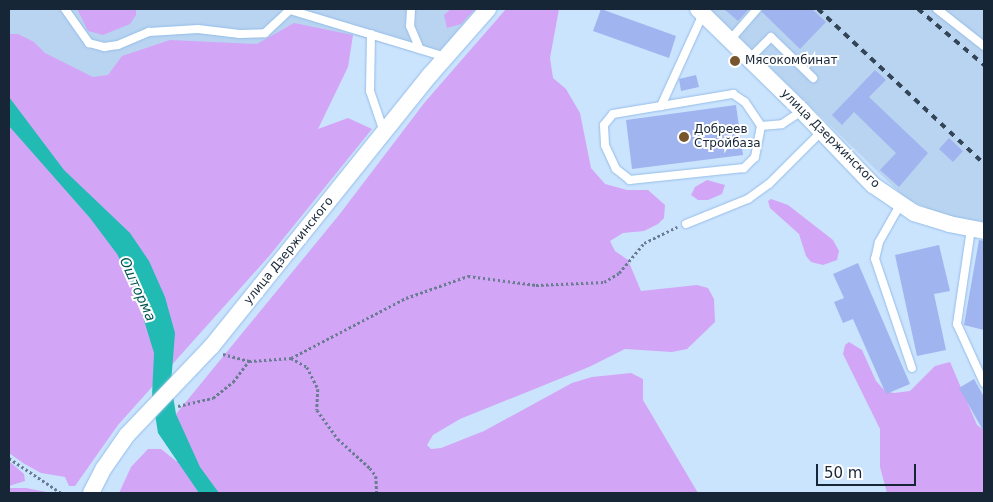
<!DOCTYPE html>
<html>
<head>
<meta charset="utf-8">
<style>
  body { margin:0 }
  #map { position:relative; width:993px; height:502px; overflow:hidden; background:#cbe4fe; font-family:"DejaVu Sans",sans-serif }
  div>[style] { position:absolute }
  .built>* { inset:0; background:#b9d4f1 }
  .green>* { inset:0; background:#d3a5f6 }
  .water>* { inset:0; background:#21bbb4 }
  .building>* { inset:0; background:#a0b4ef }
  .path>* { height:2.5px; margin-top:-1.25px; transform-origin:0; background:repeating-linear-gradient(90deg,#697c91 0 2.5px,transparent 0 5px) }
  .roads { filter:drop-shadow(0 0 1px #94bde7) drop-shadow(0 0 1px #94bde7) }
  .lane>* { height:8px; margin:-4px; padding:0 4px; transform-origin:4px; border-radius:4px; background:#fff }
  .street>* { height:16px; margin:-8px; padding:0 8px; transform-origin:8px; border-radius:8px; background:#fff }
  .rail>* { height:4px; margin-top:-2px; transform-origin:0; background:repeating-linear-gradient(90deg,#344557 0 6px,transparent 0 12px) }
  .dots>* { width:14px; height:14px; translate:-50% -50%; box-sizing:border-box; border:2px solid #fff; border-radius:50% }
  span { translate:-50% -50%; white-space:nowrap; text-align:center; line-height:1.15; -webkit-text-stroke:4px #fff; paint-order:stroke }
  .poi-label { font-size:12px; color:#172637 }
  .left { translate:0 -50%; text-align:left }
  .street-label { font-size:12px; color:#172637 }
  .water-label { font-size:14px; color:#005753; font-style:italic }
  .frame { position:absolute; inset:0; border:10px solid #172637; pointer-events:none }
  .scale { position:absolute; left:816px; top:464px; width:100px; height:22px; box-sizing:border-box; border:2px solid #172637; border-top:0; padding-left:6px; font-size:15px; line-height:18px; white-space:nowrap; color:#172637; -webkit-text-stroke:4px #fff; paint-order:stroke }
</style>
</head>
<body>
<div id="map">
  <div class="built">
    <div style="clip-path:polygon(9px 9px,476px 9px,435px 58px,353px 35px,124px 111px,9px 87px)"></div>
    <div style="clip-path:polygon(710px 9px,984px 9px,984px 222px,948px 218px,905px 198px)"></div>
  </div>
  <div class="green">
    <div style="clip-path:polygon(77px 9px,136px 9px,136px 15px,130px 24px,103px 35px,88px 31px)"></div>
    <div style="clip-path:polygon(451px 9px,475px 9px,461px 24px,447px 28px,444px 15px)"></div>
    <div style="clip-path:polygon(506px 9px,559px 9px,550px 58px,553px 78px,566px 89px,580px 113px,591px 168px,605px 184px,627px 190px,648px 190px,665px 205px,664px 218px,658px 224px,644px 231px,623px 233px,610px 241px,615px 251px,628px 260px,641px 291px,697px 285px,708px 288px,714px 299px,715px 322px,687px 349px,672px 352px,625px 349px,589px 367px,460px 419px,433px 435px,427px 445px,431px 449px,441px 448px,484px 431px,572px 383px,592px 377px,631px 373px,643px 379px,643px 400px,698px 493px,119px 493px,131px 467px,148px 449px,161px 449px,176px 461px,184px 462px,184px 438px,176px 414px,339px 215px,425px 102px)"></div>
    <div style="clip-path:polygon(294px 23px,353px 35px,348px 67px,318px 129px,348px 118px,372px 129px,270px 255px,118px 425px,75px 486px,69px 486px,65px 477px,41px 473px,23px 463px,9px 453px,9px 34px,18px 34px,34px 42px,45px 53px,93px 77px,108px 75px,122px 56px,170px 40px,257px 44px)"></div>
    <div style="clip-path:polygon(707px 180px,725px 185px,722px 194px,708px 200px,698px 200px,691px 195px,695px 187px)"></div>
    <div style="clip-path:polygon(771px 199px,788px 205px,833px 240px,839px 251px,837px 260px,823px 265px,811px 262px,806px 256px,799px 234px,770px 208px,768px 201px)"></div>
    <div style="clip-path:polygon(849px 342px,862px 350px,876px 381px,885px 391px,894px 393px,910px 391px,935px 366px,950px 362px,977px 425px,984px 430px,984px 493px,887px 493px,880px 467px,880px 429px,843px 354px,845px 345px)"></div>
    <div style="clip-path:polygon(9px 461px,24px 474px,25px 481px,9px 486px)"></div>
    <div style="clip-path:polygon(9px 488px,26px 488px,52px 493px,9px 493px)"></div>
  </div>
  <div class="water">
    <div style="clip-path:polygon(9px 97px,64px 170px,130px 233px,149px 261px,165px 297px,175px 333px,171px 384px,176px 414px,200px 467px,219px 493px,199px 493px,158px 433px,152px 396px,154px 353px,133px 284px,117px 254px,90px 218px,9px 126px)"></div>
  </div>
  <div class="building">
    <div style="clip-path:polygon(601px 9px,676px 36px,669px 58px,593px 31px)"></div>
    <div style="clip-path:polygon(724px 9px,749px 9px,738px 21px)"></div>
    <div style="clip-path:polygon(762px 9px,812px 9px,826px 22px,800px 49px,762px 12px)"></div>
    <div style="clip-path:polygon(875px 70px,886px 80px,869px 97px,928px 153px,899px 187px,880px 170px,896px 153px,854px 112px,842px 125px,832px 115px)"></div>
    <div style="clip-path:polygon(696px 75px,699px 87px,681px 91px,679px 79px)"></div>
    <div style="clip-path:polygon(736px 105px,743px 155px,632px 169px,626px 120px)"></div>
    <div style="clip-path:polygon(949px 138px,963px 151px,953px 162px,939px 149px)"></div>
    <div style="clip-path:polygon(979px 240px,984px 241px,984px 330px,964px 325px)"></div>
    <div style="clip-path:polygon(939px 245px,950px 291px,934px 294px,946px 350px,917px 356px,895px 255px)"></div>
    <div style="clip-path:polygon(858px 263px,910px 384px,886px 394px,853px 319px,843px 323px,834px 302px,844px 298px,833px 274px)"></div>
    <div style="clip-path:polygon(974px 379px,984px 397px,984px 432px,959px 388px)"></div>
  </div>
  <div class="path">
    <div style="left:223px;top:354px;width:27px;rotate:15deg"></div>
    <div style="left:249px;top:361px;width:42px;rotate:-4.1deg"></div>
    <div style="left:291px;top:358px;width:18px;rotate:29deg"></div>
    <div style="left:307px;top:367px;width:25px;rotate:63deg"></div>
    <div style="left:318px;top:389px;width:21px;rotate:93deg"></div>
    <div style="left:317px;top:410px;width:36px;rotate:54deg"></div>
    <div style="left:338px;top:439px;width:43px;rotate:42.2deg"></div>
    <div style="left:370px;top:468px;width:10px;rotate:53deg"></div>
    <div style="left:376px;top:476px;width:17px;rotate:87deg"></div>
    <div style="left:291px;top:358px;width:130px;rotate:-27.6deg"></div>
    <div style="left:406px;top:298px;width:66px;rotate:-19.5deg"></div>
    <div style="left:468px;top:276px;width:69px;rotate:7.5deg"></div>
    <div style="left:536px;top:285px;width:68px;rotate:-2.5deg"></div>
    <div style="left:604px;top:282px;width:17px;rotate:-31deg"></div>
    <div style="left:619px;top:273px;width:39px;rotate:-50deg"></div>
    <div style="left:644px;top:243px;width:37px;rotate:-26deg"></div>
    <div style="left:178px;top:406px;width:36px;rotate:-13deg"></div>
    <div style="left:213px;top:398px;width:26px;rotate:-39deg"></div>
    <div style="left:233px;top:382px;width:26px;rotate:-53deg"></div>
    <div style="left:9px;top:458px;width:63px;rotate:33.9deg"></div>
  </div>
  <div class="roads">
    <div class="lane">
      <div style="left:65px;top:9px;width:42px;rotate:54.8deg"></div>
      <div style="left:89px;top:43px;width:16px;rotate:15deg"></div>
      <div style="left:104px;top:47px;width:14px;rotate:-8deg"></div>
      <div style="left:118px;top:45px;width:34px;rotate:-23deg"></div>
      <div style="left:149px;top:32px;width:49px;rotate:-3.5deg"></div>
      <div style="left:198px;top:29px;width:42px;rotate:6.8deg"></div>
      <div style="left:240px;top:34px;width:25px;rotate:-2deg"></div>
      <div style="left:265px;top:33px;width:35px;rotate:-43deg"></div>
      <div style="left:411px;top:9px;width:17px;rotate:93deg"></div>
      <div style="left:410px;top:26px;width:25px;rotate:67deg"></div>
      <div style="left:937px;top:9px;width:60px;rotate:38.2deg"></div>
      <div style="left:290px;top:10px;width:163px;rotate:16.8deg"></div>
      <div style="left:371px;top:34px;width:57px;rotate:91deg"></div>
      <div style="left:370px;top:91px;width:43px;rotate:71.1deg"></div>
      <div style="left:730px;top:40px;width:41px;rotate:-48.9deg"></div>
      <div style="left:749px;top:59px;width:31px;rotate:-45deg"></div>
      <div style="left:771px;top:37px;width:59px;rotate:44.3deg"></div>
      <div style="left:661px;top:106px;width:101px;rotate:-65.5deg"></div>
      <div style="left:761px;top:126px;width:32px;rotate:101deg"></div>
      <div style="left:755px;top:157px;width:16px;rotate:135deg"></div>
      <div style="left:744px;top:168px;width:115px;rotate:174deg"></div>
      <div style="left:630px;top:180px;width:18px;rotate:-142deg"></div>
      <div style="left:616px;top:169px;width:26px;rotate:-115deg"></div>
      <div style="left:605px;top:145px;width:20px;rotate:-93deg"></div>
      <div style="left:604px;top:125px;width:14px;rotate:-51deg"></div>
      <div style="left:613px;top:114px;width:122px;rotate:-9.5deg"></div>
      <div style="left:733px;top:94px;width:14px;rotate:34deg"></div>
      <div style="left:745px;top:102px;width:29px;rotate:56deg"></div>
      <div style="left:761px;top:126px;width:21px;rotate:-5deg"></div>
      <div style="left:782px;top:124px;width:24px;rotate:-33deg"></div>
      <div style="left:900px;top:205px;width:43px;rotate:119.6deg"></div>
      <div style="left:879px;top:242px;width:17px;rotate:103deg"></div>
      <div style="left:875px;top:259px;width:115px;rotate:71.3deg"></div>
      <div style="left:686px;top:224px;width:67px;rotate:-22deg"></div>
      <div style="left:748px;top:199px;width:26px;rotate:-36deg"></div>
      <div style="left:769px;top:184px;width:75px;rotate:-45deg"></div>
      <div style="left:971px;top:229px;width:96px;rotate:98.4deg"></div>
      <div style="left:957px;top:324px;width:65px;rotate:65.4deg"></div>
    </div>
    <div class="street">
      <div style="left:698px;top:9px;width:146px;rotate:44.4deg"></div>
      <div style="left:802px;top:111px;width:103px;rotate:46.2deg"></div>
      <div style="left:873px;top:185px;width:50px;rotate:34.3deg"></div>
      <div style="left:914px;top:213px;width:37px;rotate:17deg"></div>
      <div style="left:949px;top:224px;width:36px;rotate:11deg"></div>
      <div style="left:91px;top:493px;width:28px;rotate:-63deg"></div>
      <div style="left:104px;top:468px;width:40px;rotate:-55.1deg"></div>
      <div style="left:127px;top:435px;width:123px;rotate:-46.3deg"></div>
      <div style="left:212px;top:346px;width:348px;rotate:-51.2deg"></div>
      <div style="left:430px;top:75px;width:88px;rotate:-48.7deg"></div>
    </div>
  </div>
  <div class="rail">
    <div style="left:818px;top:9px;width:227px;rotate:43deg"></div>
    <div style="left:918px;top:9px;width:87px;rotate:40.3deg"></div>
  </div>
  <div class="dots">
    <div style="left:735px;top:61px;background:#77552d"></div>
    <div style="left:684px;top:137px;background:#77552d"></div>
  </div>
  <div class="poi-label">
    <span class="left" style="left:745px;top:61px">Мясокомбинат</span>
    <span class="left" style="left:694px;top:137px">Добреев<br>Стройбаза</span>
  </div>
  <div class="street-label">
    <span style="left:830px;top:139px;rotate:45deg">улица Дзержинского</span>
    <span style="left:289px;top:251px;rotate:-51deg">улица Дзержинского</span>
  </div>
  <div class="water-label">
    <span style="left:138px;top:289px;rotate:66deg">Ошторма</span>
  </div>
  <div class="frame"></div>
  <div class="scale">50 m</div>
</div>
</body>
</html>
